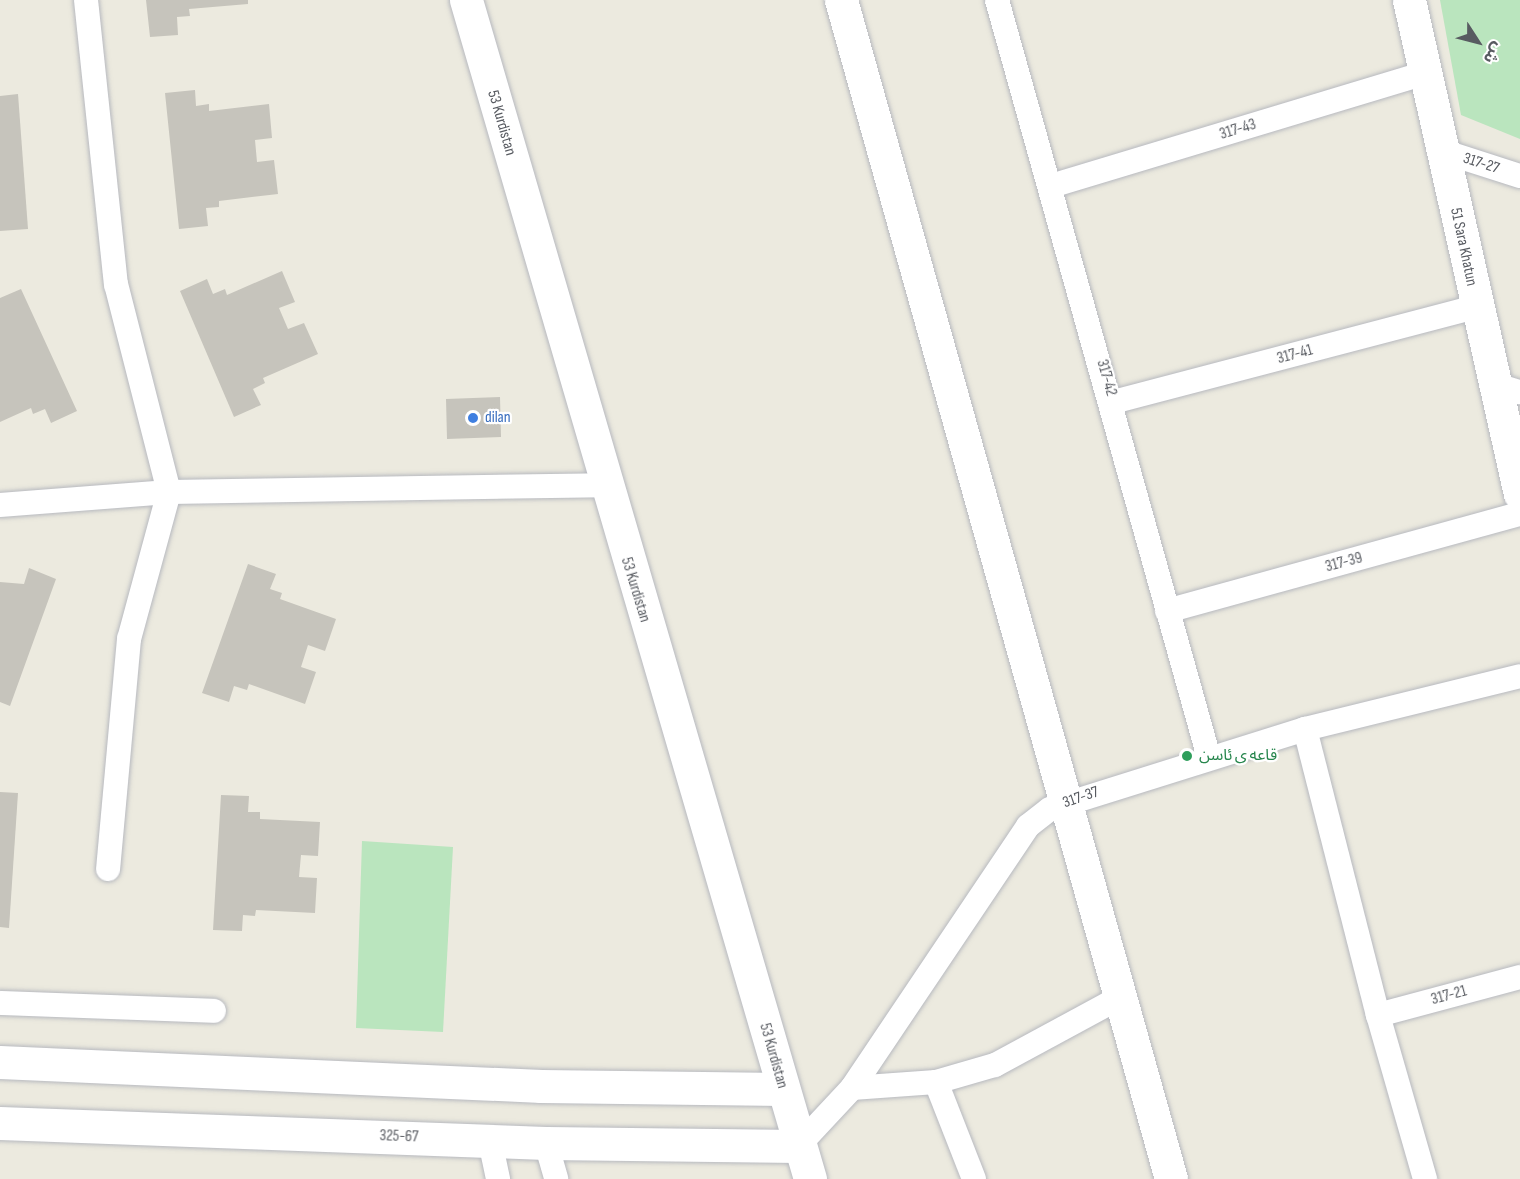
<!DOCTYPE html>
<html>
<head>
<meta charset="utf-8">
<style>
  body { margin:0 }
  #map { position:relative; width:1520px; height:1179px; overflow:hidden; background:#eceadf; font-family:"Sofia Sans Condensed","Noto Sans Arabic",sans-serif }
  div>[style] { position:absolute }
  .green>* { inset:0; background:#bae5be }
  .building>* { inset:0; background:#c6c4bc }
  .roads { filter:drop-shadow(0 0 2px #b7b9bf) drop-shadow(0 0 2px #b7b9bf) }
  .street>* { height:24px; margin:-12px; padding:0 12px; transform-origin:12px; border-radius:12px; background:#fff }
  .secondary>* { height:33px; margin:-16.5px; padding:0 16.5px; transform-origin:16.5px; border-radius:16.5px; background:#fff }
  .dots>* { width:16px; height:16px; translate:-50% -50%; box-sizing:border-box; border:3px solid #fff; border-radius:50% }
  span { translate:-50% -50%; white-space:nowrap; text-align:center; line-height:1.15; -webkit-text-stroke:4.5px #fff; paint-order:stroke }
  .street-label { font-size:16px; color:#585b61 }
  .shop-label { font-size:16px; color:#366cbe }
  .left { translate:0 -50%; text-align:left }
  .leisure-label { font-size:16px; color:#27864d }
  .north { position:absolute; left:1448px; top:12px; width:60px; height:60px; -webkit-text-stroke:4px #fff; paint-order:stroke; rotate:126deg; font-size:16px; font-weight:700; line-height:24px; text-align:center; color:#585b61 }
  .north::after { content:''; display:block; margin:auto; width:21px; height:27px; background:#585b61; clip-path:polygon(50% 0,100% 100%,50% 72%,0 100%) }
</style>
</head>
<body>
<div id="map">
  <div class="green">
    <div style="clip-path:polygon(1440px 0,1520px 0,1520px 139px,1461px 115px)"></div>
    <div style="clip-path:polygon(362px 841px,453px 847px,443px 1032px,356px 1028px)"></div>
  </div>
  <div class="building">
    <div style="clip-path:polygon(146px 0,248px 0,248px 4px,189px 9px,190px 16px,177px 17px,178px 35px,150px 37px)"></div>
    <div style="clip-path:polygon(195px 90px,196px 106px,209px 104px,209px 111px,269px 104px,272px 138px,255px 140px,257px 162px,274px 160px,278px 194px,219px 201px,219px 207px,206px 208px,208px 226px,179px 229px,165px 93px)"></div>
    <div style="clip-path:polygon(18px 94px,28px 229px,0 231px,0 96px)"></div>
    <div style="clip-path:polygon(282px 271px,295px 302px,279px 308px,288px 329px,304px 323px,318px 354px,263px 378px,265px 383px,253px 389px,261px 405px,234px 417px,180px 291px,207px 279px,213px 294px,225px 289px,227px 295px)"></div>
    <div style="clip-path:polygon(21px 289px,77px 411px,51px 423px,45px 409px,33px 414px,31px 408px,0 422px,0 298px)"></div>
    <div style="clip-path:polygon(500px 397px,501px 437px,447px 439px,446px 399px)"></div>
    <div style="clip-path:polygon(248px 564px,276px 574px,270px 589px,282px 593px,280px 599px,336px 619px,325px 651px,308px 645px,301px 667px,316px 672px,305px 704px,249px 684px,247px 690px,234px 686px,229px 702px,202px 693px)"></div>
    <div style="clip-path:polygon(29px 568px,56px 579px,10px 706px,0 702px,0 582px,24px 584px)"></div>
    <div style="clip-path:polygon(0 792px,18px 793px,9px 928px,0 927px)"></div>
    <div style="clip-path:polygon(221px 795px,249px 796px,248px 812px,260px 812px,260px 819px,320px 822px,318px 856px,301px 855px,299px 877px,317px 878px,315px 913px,256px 910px,255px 916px,243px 915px,242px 931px,213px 930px)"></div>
  </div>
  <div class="roads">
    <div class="street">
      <div style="left:86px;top:0;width:286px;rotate:84deg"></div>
      <div style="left:116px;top:284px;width:215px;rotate:75.7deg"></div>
      <div style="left:169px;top:492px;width:152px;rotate:105.2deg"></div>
      <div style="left:129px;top:639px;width:231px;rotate:95.2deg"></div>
      <div style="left:997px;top:0;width:787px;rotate:74.37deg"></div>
      <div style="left:1442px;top:151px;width:82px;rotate:17.8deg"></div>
      <div style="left:1051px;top:186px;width:391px;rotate:-16.8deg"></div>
      <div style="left:1493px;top:384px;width:28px;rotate:17deg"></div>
      <div style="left:1113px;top:402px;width:375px;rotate:-14.7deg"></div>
      <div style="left:0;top:505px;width:169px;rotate:-4.4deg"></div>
      <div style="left:169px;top:492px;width:435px;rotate:-0.9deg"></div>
      <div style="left:1167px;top:611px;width:366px;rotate:-15.4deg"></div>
      <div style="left:1305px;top:729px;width:295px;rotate:75.7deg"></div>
      <div style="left:1378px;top:1015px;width:171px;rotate:74deg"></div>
      <div style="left:0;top:1003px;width:214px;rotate:2.1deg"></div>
      <div style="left:1378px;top:1015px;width:147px;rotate:-15deg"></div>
      <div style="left:936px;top:1082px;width:104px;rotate:68.6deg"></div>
      <div style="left:852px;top:1088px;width:84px;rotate:-4.1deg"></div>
      <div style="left:936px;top:1082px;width:61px;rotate:-16.1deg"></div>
      <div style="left:995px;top:1065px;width:143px;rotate:-28.4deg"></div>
      <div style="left:490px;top:1141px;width:39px;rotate:78deg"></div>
      <div style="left:546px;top:1143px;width:37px;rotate:74deg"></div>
      <div style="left:798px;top:1146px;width:79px;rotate:-47deg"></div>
      <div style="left:852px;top:1088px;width:316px;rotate:-56.1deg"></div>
      <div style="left:1028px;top:826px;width:28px;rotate:-38deg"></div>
      <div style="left:1050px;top:809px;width:267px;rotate:-17.4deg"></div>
      <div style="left:1305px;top:729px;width:221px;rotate:-13.8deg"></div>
    </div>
    <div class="secondary">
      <div style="left:466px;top:0;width:1228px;rotate:73.73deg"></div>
      <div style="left:841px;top:0;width:1224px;rotate:74.36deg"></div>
      <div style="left:1409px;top:0;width:506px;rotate:77.34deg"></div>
      <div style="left:0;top:1062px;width:542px;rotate:2.54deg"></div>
      <div style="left:541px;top:1086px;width:242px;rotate:0.7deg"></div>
      <div style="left:0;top:1123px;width:546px;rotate:2.1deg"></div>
      <div style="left:546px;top:1143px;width:252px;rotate:0.7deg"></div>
    </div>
  </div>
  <div class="dots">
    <div style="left:473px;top:418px;background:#3f7fe0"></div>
    <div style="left:1187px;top:756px;background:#2e9e5b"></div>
  </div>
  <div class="street-label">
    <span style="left:501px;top:123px;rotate:74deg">53 Kurdistan</span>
    <span style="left:1238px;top:130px;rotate:-17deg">317-43</span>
    <span style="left:1481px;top:164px;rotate:18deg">317-27</span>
    <span style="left:1463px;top:247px;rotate:78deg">51 Sara Khatun</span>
    <span style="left:1295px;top:355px;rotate:-15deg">317-41</span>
    <span style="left:1106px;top:378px;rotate:74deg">317-42</span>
    <span style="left:1344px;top:563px;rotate:-15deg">317-39</span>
    <span style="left:635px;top:590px;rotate:73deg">53 Kurdistan</span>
    <span style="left:1081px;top:798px;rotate:-19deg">317-37</span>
    <span style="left:1449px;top:996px;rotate:-15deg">317-21</span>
    <span style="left:773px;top:1056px;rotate:74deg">53 Kurdistan</span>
    <span style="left:399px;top:1137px;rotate:2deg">325-67</span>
  </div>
  <div class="shop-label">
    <span class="left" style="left:485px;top:418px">dilan</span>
  </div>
  <div class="leisure-label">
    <span class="left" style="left:1199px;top:756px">قاعه ى ئاسن</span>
  </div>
  <div class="north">ش</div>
</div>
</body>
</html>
